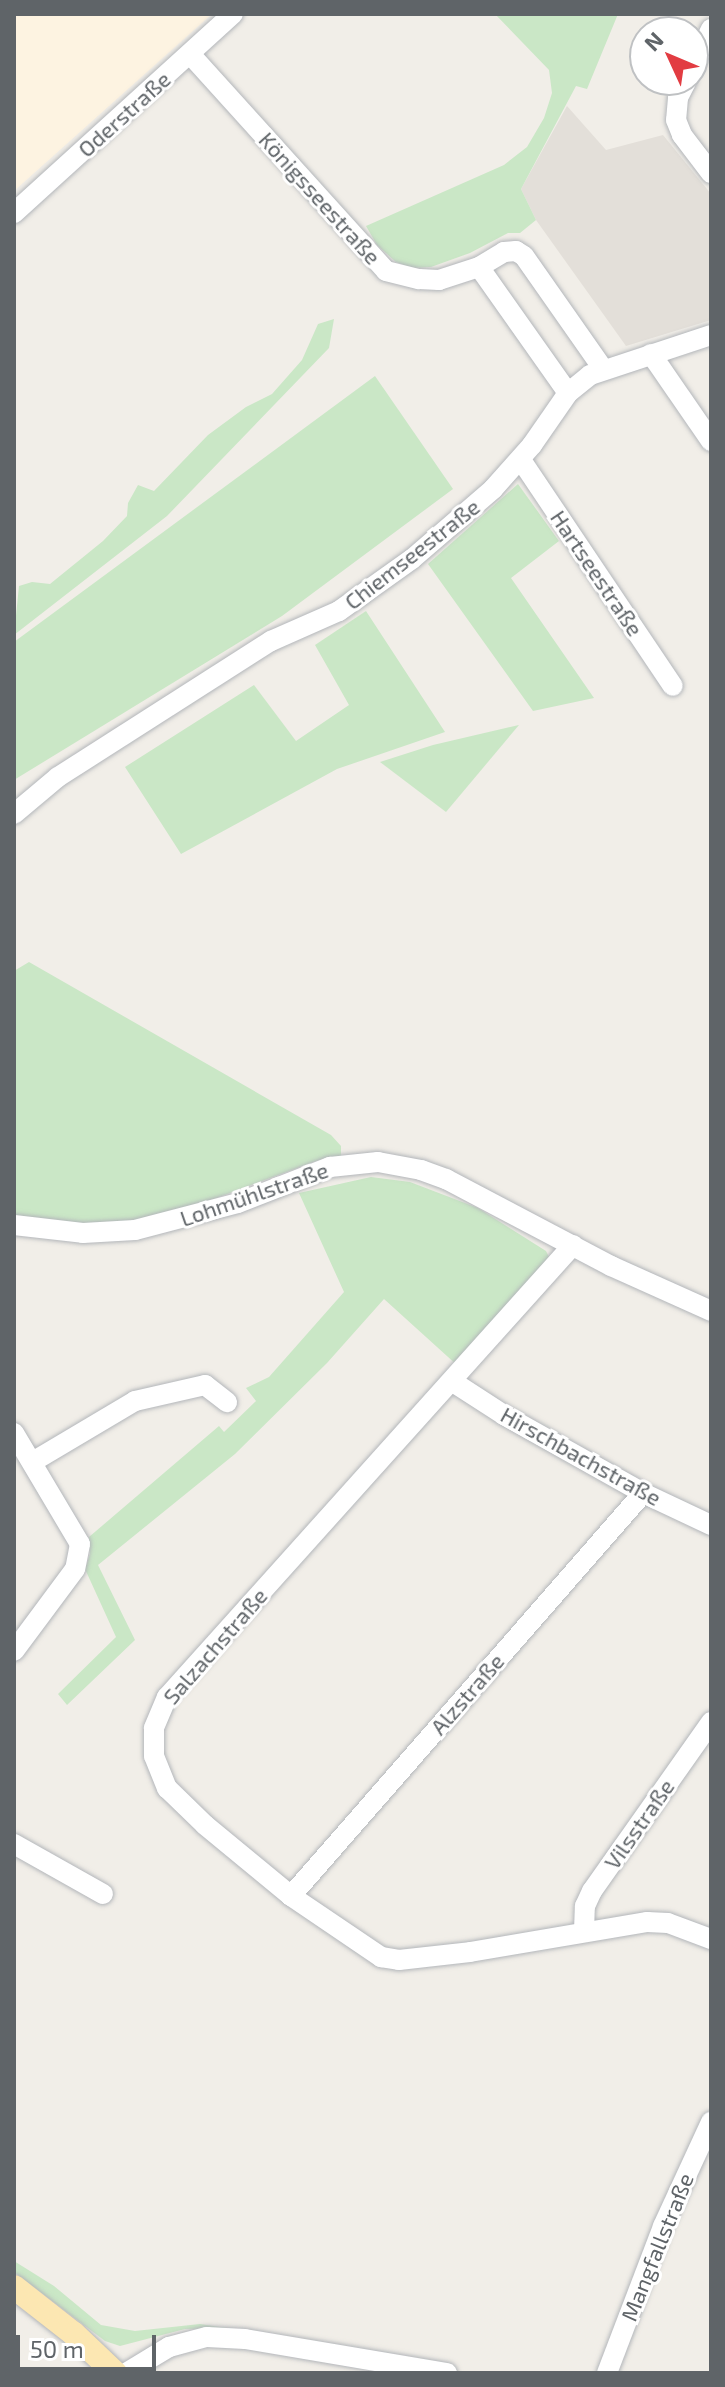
<!DOCTYPE html>
<html>
<head>
<meta charset="utf-8">
<style>
  body { margin:0 }
  #map { position:relative; width:725px; height:2387px; overflow:hidden; background:#f1eee8; font-family:"Exo 2",sans-serif }
  div>[style] { position:absolute }
  .commercial>* { inset:0; background:#fdf3e1 }
  .education>* { inset:0; background:#e3dfd9 }
  .green>* { inset:0; background:#cae7c6 }
  .roads { filter:drop-shadow(0 0 2px #b3b6ba) drop-shadow(0 0 2px #b3b6ba) }
  .minor>* { height:20px; margin:-10px; padding:0 10px; transform-origin:10px; border-radius:10px; background:#fff }
  .major>* { height:24px; margin:-12px; padding:0 12px; transform-origin:12px; border-radius:12px; background:#fce7b2 }
  span { translate:-50% -50%; white-space:nowrap; text-align:center; line-height:1.15; -webkit-text-stroke:6px #fff; paint-order:stroke }
  .street-label { font-size:22px; color:#5f6468 }
  .frame { position:absolute; inset:0; border:16px solid #5f6468; pointer-events:none }
  .north { position:absolute; left:629px; top:16px; width:80px; height:80px; box-sizing:border-box; background:#fff; border:2px solid #bfc1c3; border-radius:50%; rotate:314deg; font-size:22px; font-weight:700; line-height:32px; text-align:center; color:#5f6468 }
  .north::after { content:''; display:block; margin:auto; width:28px; height:36px; background:#e23c42; clip-path:polygon(50% 0,100% 100%,50% 72%,0 100%) }
  .scale { position:absolute; left:16px; top:2335px; width:140px; height:36px; box-sizing:border-box; border:4px solid #5f6468; border-top:0; padding-left:10px; font-size:24px; line-height:28px; white-space:nowrap; color:#5f6468; -webkit-text-stroke:6px #fff; paint-order:stroke }
</style>
</head>
<body>
<div id="map">
  <div class="commercial">
    <div style="clip-path:polygon(14px 14px,212px 14px,14px 191px)"></div>
  </div>
  <div class="education">
    <div style="clip-path:polygon(567px 106px,606px 150px,663px 135px,711px 194px,711px 320px,626px 346px,536px 220px,521px 189px)"></div>
  </div>
  <div class="green">
    <div style="clip-path:polygon(495px 14px,618px 14px,587px 89px,576px 86px,521px 189px,536px 220px,520px 233px,508px 233px,470px 253px,431px 267px,412px 268px,396px 262px,377px 245px,366px 226px,504px 165px,527px 147px,544px 118px,552px 93px,549px 70px)"></div>
    <div style="clip-path:polygon(334px 319px,329px 348px,167px 516px,14px 635px,19px 586px,32px 582px,50px 584px,103px 541px,127px 516px,128px 503px,138px 485px,154px 491px,208px 435px,246px 407px,272px 394px,302px 360px,318px 324px)"></div>
    <div style="clip-path:polygon(375px 376px,453px 489px,282px 616px,14px 780px,14px 642px)"></div>
    <div style="clip-path:polygon(518px 484px,559px 541px,511px 578px,594px 698px,533px 711px,428px 564px)"></div>
    <div style="clip-path:polygon(366px 611px,445px 732px,337px 769px,181px 854px,125px 767px,254px 685px,296px 741px,349px 705px,315px 645px)"></div>
    <div style="clip-path:polygon(519px 725px,446px 812px,380px 762px,433px 745px)"></div>
    <div style="clip-path:polygon(29px 962px,331px 1135px,341px 1146px,341px 1157px,316px 1161px,160px 1219px,97px 1226px,14px 1218px,14px 971px)"></div>
    <div style="clip-path:polygon(371px 1177px,410px 1182px,478px 1208px,546px 1251px,549px 1257px,458px 1366px,384px 1299px,327px 1363px,235px 1454px,98px 1565px,135px 1640px,67px 1705px,58px 1694px,116px 1637px,85px 1569px,90px 1554px,89px 1537px,219px 1426px,224px 1432px,256px 1401px,246px 1388px,269px 1377px,344px 1292px,299px 1193px)"></div>
    <div style="clip-path:polygon(14px 2261px,54px 2286px,101px 2325px,135px 2331px,200px 2324px,227px 2328px,185px 2329px,120px 2346px,105px 2341px,14px 2272px)"></div>
  </div>
  <div class="roads">
    <div class="minor">
      <div style="left:190px;top:54px;width:292px;rotate:47.9deg"></div>
      <div style="left:386px;top:271px;width:34px;rotate:14deg"></div>
      <div style="left:419px;top:279px;width:20px;rotate:3deg"></div>
      <div style="left:439px;top:280px;width:42px;rotate:-18deg"></div>
      <div style="left:693px;top:67px;width:42px;rotate:-64.7deg"></div>
      <div style="left:687px;top:80px;width:20px;rotate:117deg"></div>
      <div style="left:678px;top:98px;width:22px;rotate:95deg"></div>
      <div style="left:676px;top:120px;width:16px;rotate:68deg"></div>
      <div style="left:682px;top:135px;width:48px;rotate:52.7deg"></div>
      <div style="left:14px;top:213px;width:296px;rotate:-42.3deg"></div>
      <div style="left:651px;top:354px;width:106px;rotate:55.4deg"></div>
      <div style="left:568px;top:393px;width:154px;rotate:-125.2deg"></div>
      <div style="left:479px;top:267px;width:29px;rotate:-31deg"></div>
      <div style="left:504px;top:252px;width:12px;rotate:-5deg"></div>
      <div style="left:516px;top:251px;width:9px;rotate:32deg"></div>
      <div style="left:524px;top:256px;width:138px;rotate:55deg"></div>
      <div style="left:521px;top:460px;width:272px;rotate:56.1deg"></div>
      <div style="left:14px;top:814px;width:57px;rotate:-40.1deg"></div>
      <div style="left:58px;top:777px;width:253px;rotate:-32.6deg"></div>
      <div style="left:271px;top:641px;width:74px;rotate:-23.8deg"></div>
      <div style="left:339px;top:611px;width:90px;rotate:-35.5deg"></div>
      <div style="left:412px;top:559px;width:107px;rotate:-40.8deg"></div>
      <div style="left:493px;top:489px;width:59px;rotate:-48.4deg"></div>
      <div style="left:532px;top:445px;width:63px;rotate:-55.3deg"></div>
      <div style="left:568px;top:393px;width:28px;rotate:-39deg"></div>
      <div style="left:590px;top:375px;width:127px;rotate:-18.3deg"></div>
      <div style="left:14px;top:1225px;width:69px;rotate:6.6deg"></div>
      <div style="left:83px;top:1233px;width:52px;rotate:-3.3deg"></div>
      <div style="left:135px;top:1230px;width:106px;rotate:-14.7deg"></div>
      <div style="left:238px;top:1203px;width:99px;rotate:-21.4deg"></div>
      <div style="left:330px;top:1167px;width:48px;rotate:-5.9deg"></div>
      <div style="left:378px;top:1162px;width:44px;rotate:10.5deg"></div>
      <div style="left:421px;top:1170px;width:27px;rotate:20deg"></div>
      <div style="left:446px;top:1179px;width:187px;rotate:27.8deg"></div>
      <div style="left:611px;top:1266px;width:110px;rotate:24.2deg"></div>
      <div style="left:573px;top:1245px;width:608px;rotate:131.93deg"></div>
      <div style="left:167px;top:1697px;width:34px;rotate:113deg"></div>
      <div style="left:154px;top:1728px;width:28px;rotate:90deg"></div>
      <div style="left:154px;top:1756px;width:35px;rotate:68deg"></div>
      <div style="left:167px;top:1788px;width:53px;rotate:44.2deg"></div>
      <div style="left:205px;top:1825px;width:112px;rotate:39.5deg"></div>
      <div style="left:291px;top:1896px;width:109px;rotate:34.1deg"></div>
      <div style="left:381px;top:1957px;width:18px;rotate:9deg"></div>
      <div style="left:399px;top:1960px;width:71px;rotate:-6.4deg"></div>
      <div style="left:470px;top:1952px;width:180px;rotate:-9.6deg"></div>
      <div style="left:647px;top:1922px;width:21px;rotate:3deg"></div>
      <div style="left:668px;top:1923px;width:46px;rotate:20.4deg"></div>
      <div style="left:453px;top:1382px;width:61px;rotate:32.9deg"></div>
      <div style="left:504px;top:1415px;width:159px;rotate:29.3deg"></div>
      <div style="left:643px;top:1493px;width:75px;rotate:25.2deg"></div>
      <div style="left:14px;top:1433px;width:129px;rotate:59.3deg"></div>
      <div style="left:80px;top:1544px;width:25px;rotate:101deg"></div>
      <div style="left:75px;top:1569px;width:102px;rotate:126.6deg"></div>
      <div style="left:34px;top:1461px;width:117px;rotate:-30.7deg"></div>
      <div style="left:135px;top:1401px;width:72px;rotate:-12.9deg"></div>
      <div style="left:205px;top:1385px;width:28px;rotate:38deg"></div>
      <div style="left:14px;top:1844px;width:102px;rotate:29.3deg"></div>
      <div style="left:291px;top:1896px;width:535px;rotate:-48.86deg"></div>
      <div style="left:584px;top:1931px;width:25px;rotate:-88deg"></div>
      <div style="left:585px;top:1906px;width:17px;rotate:-65deg"></div>
      <div style="left:592px;top:1891px;width:207px;rotate:-54.8deg"></div>
      <div style="left:126px;top:2373px;width:50px;rotate:-31.2deg"></div>
      <div style="left:169px;top:2347px;width:39px;rotate:-15deg"></div>
      <div style="left:207px;top:2337px;width:38px;rotate:3deg"></div>
      <div style="left:245px;top:2339px;width:205px;rotate:9.6deg"></div>
      <div style="left:607px;top:2373px;width:157px;rotate:-69.1deg"></div>
      <div style="left:663px;top:2226px;width:115px;rotate:-65.2deg"></div>
    </div>
    <div class="major">
      <div style="left:14px;top:2287px;width:76px;rotate:38.1deg"></div>
      <div style="left:74px;top:2334px;width:57px;rotate:43.6deg"></div>
    </div>
  </div>
  <div class="street-label">
    <span style="left:124px;top:114px;rotate:-42deg">Oderstraße</span>
    <span style="left:320px;top:198px;rotate:48deg">Königsseestraße</span>
    <span style="left:412px;top:554px;rotate:-38deg">Chiemseestraße</span>
    <span style="left:597px;top:573px;rotate:56deg">Hartseestraße</span>
    <span style="left:254px;top:1194px;rotate:-19deg">Lohmühlstraße</span>
    <span style="left:581px;top:1456px;rotate:29deg">Hirschbachstraße</span>
    <span style="left:215px;top:1646px;rotate:-49deg">Salzachstraße</span>
    <span style="left:467px;top:1694px;rotate:-49deg">Alzstraße</span>
    <span style="left:639px;top:1824px;rotate:-55deg">Vilsstraße</span>
    <span style="left:657px;top:2247px;rotate:-68deg">Mangfallstraße</span>
  </div>
  <div class="frame"></div>
  <div class="north">N</div>
  <div class="scale">50 m</div>
</div>
</body>
</html>
